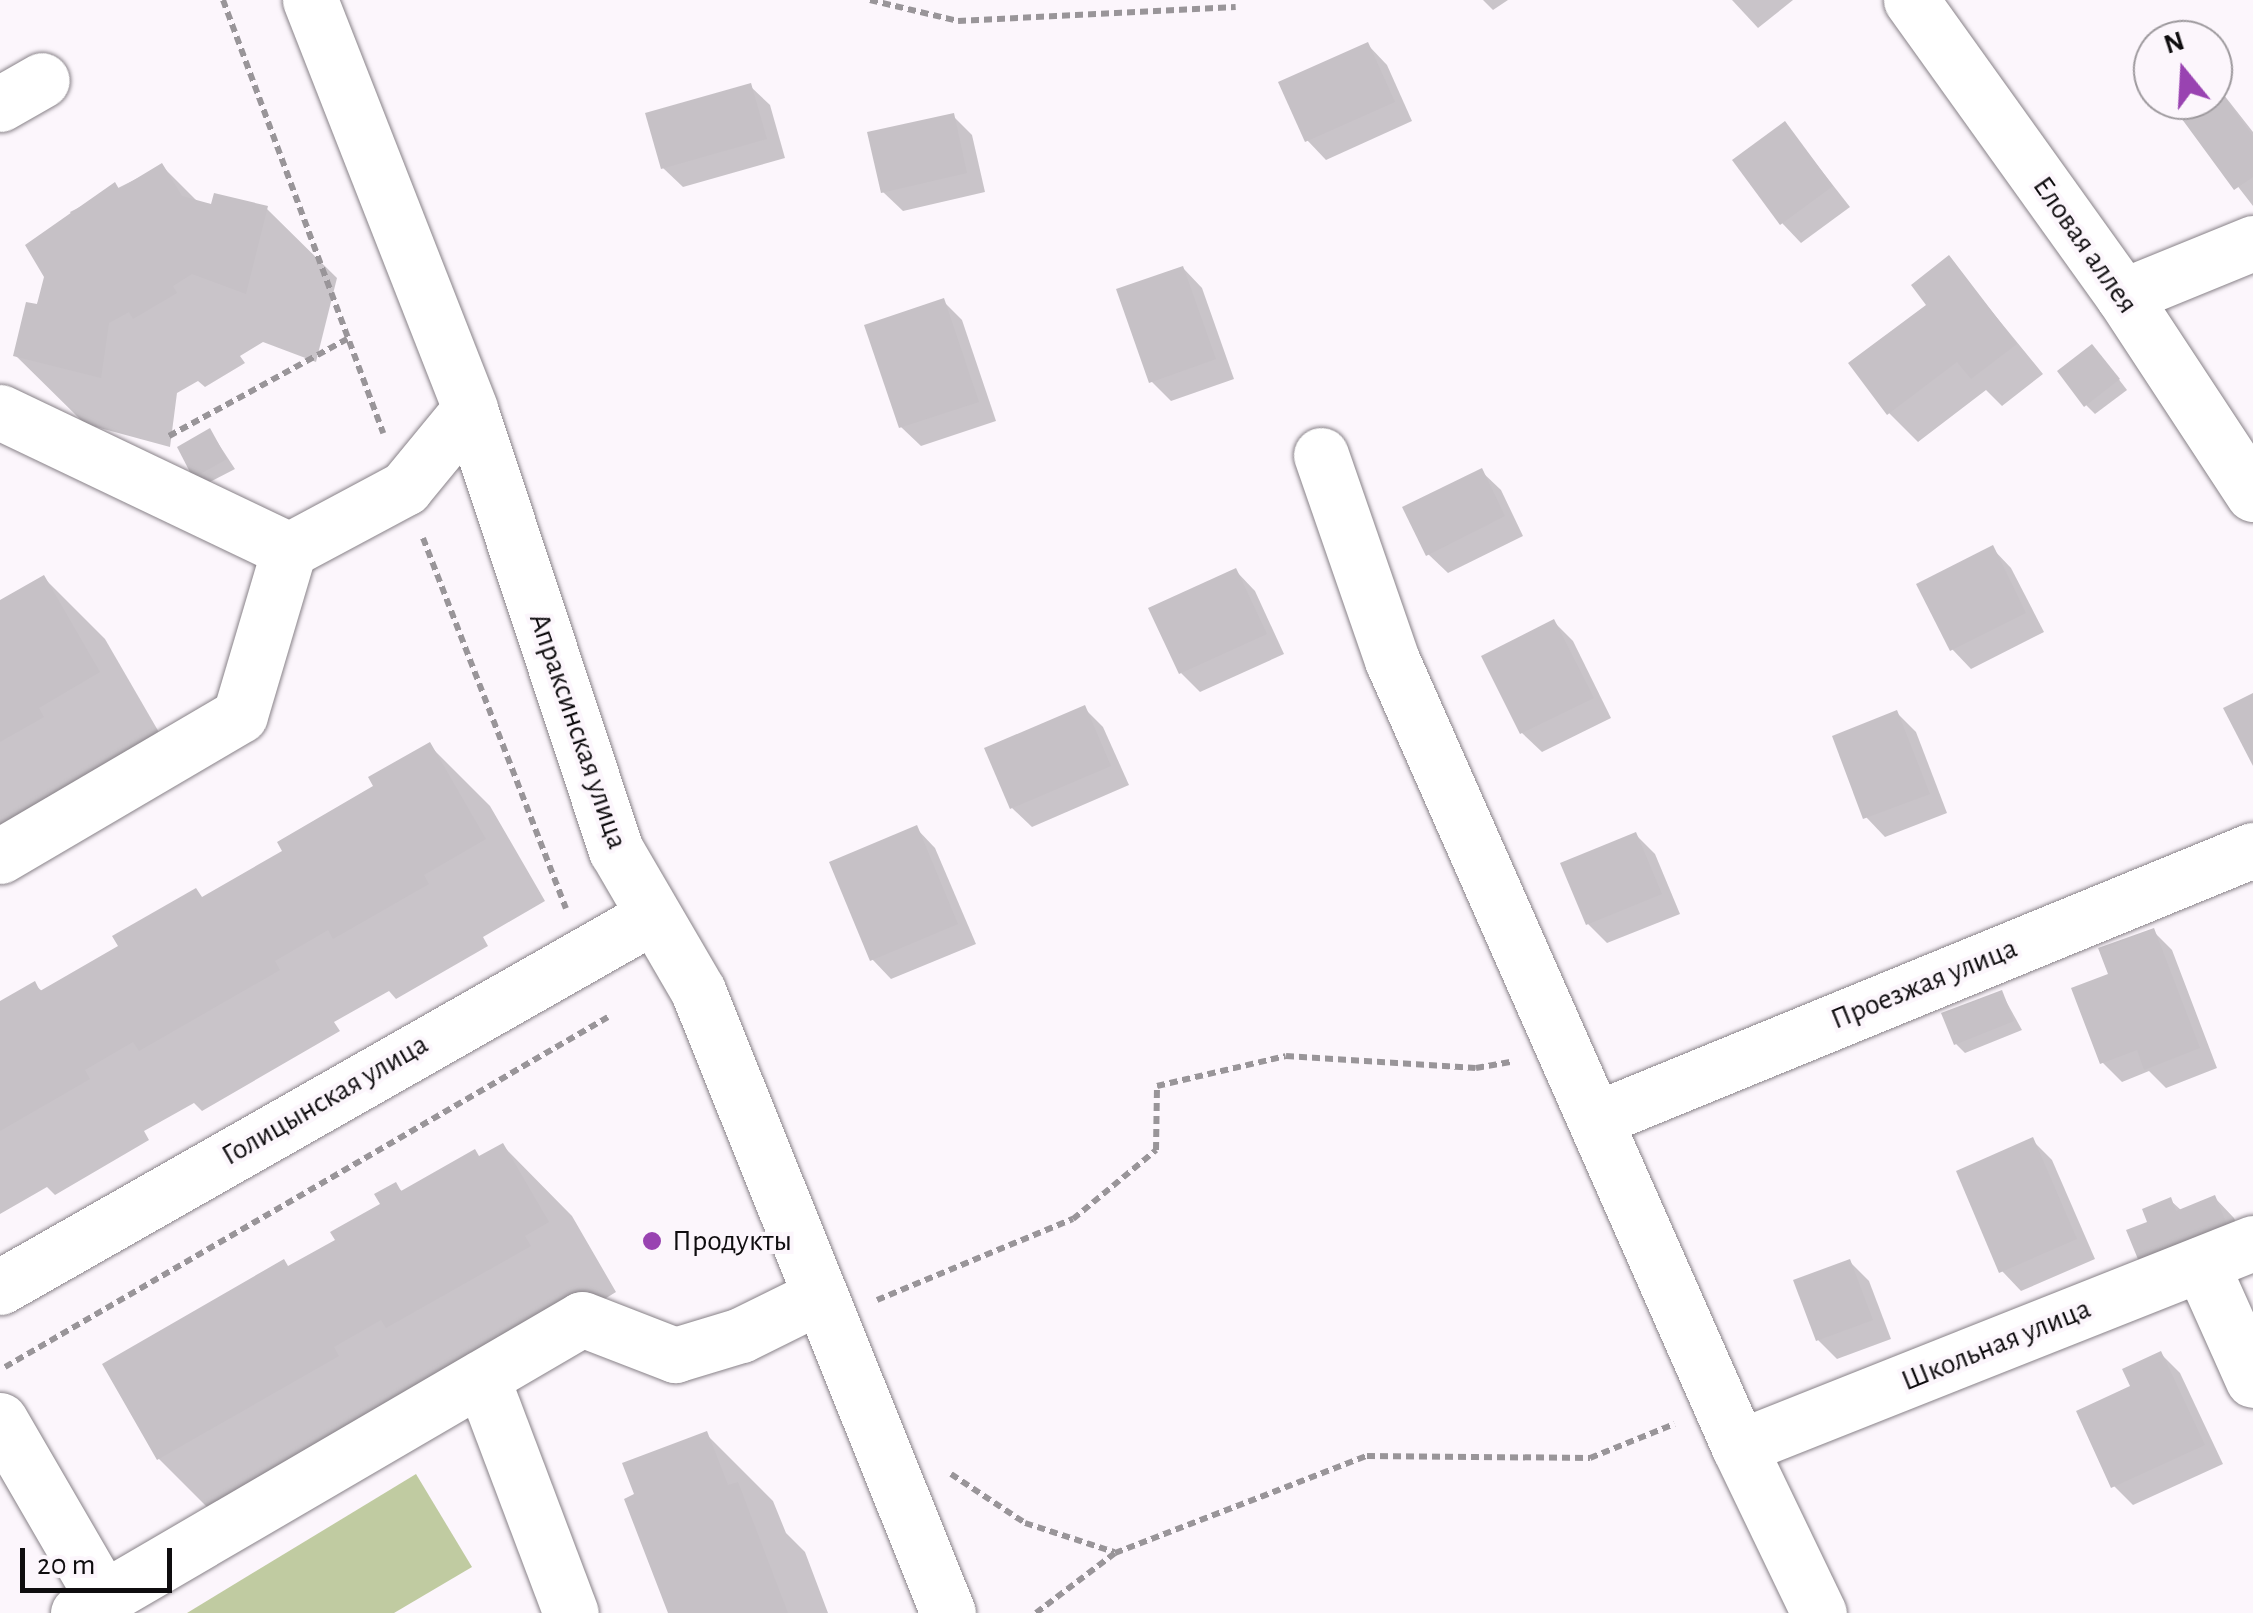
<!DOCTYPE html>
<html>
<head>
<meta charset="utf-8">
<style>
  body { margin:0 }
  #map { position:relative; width:2253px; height:1613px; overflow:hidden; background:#fcf6fc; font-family:"Alegreya Sans",sans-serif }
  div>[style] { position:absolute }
  .green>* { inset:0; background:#c0cba1 }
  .shadow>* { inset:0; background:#0003 }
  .building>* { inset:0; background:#c6c1c6 }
  .path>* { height:6px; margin-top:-3px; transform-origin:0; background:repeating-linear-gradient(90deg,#999599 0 8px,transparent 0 13px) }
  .roads { filter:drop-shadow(0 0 2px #888288) drop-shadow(0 0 2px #888288) }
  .minor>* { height:55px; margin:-27.5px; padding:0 27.5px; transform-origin:27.5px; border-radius:27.5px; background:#fff }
  .dots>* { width:28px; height:28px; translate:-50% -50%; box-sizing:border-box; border:5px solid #fcf6fc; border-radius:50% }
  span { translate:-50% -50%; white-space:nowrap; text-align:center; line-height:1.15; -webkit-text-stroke:8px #fcf6fc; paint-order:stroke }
  .street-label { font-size:30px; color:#0f0d0f }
  .poi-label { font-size:30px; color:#0f0d0f }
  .left { translate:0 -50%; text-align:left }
  .north { position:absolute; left:2133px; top:20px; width:100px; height:100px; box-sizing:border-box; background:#fcf6fc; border:2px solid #9d999d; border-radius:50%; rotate:342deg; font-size:28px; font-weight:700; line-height:40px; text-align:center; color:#0f0d0f }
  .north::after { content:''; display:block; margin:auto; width:35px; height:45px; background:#9943b1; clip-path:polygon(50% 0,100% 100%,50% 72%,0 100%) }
  .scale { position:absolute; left:20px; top:1548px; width:152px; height:45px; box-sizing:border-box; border:5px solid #0f0d0f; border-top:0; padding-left:12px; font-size:30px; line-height:35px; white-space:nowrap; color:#0f0d0f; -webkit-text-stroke:8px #fcf6fc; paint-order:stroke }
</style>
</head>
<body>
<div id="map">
  <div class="green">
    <div style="clip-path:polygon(416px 1474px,472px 1567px,394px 1613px,187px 1613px)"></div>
  </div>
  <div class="shadow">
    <div style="clip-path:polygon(1483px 0,1508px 0,1493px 10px)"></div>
    <div style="clip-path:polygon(1732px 0,1793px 0,1758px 28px)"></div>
    <div style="clip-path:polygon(1368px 45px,1387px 65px,1412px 121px,1326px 160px,1307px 140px)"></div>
    <div style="clip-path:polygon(2213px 81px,2253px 132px,2253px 206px,2171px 100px,2213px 100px)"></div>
    <div style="clip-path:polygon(750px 86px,770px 105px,785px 158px,683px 187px,663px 168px)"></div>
    <div style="clip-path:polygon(953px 116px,972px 135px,985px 192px,903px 211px,883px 192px)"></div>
    <div style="clip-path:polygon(1785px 124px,1850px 207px,1801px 243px,1782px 223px)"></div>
    <div style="clip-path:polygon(162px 166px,199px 203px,267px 209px,337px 278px,316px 362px,263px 342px,240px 356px,245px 363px,205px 387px,198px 381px,177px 393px,170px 447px,85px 424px,15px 355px,74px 219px,70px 212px)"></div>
    <div style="clip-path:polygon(1949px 259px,2043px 374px,2002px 406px,1986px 390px,1918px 442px,1889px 413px)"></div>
    <div style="clip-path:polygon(1183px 268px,1202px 288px,1234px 379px,1171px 401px,1151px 381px)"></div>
    <div style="clip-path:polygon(943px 301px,962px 320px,996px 421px,921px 446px,901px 427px)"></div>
    <div style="clip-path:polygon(2101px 356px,2127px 390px,2095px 414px,2086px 405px)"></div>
    <div style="clip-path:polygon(210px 431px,235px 469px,204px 485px,195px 476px)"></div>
    <div style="clip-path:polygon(1481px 471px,1501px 490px,1523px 536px,1448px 573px,1428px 554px)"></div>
    <div style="clip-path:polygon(1992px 548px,2011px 568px,2044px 632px,1971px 669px,1952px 649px)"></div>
    <div style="clip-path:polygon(1236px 571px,1255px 591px,1284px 654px,1200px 692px,1181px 673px)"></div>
    <div style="clip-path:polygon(44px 578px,105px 639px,160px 734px,0 825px,0 603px)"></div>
    <div style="clip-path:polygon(1554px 622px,1573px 641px,1611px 718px,1542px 752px,1522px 733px,1484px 657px)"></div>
    <div style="clip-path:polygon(1084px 708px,1103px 727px,1129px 785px,1032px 827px,1012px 808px)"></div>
    <div style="clip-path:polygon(1897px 713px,1916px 732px,1947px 813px,1885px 837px,1866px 817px)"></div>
    <div style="clip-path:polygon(429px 745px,490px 806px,545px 901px,483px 937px,488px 946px,396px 999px,389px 991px,334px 1022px,340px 1031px,202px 1111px,194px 1103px,144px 1131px,149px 1140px,55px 1195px,47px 1187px,0 1214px,0 1004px,34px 984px,43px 992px,286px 852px)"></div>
    <div style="clip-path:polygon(916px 828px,935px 848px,976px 944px,891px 979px,872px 959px)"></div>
    <div style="clip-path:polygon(1636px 835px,1655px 854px,1680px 914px,1607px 943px,1588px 924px)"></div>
    <div style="clip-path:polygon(2153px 931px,2172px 950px,2217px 1068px,2166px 1088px,2149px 1071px,2122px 1082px,2102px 1062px,2111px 975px)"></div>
    <div style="clip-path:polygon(2001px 992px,2022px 1030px,1965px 1053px,1956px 1044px)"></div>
    <div style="clip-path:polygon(2032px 1140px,2052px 1160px,2095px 1259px,2021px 1291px,2002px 1271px)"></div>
    <div style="clip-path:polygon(503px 1146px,572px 1216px,616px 1292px,229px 1529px,159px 1459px,105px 1365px,339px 1241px,383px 1205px,395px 1185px,404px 1193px)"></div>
    <div style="clip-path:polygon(2215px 1198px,2234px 1218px,2249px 1254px,2150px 1224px,2170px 1200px,2182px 1211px)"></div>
    <div style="clip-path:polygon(1850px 1262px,1869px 1281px,1891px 1339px,1837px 1359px,1818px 1340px)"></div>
    <div style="clip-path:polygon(2161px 1354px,2180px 1373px,2223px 1464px,2133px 1505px,2114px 1486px)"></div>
    <div style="clip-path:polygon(706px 1434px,773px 1501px,786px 1533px,805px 1552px,828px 1613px,670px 1613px)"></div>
  </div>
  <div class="building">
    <div style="clip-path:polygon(1368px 42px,1395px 102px,1305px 142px,1278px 82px)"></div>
    <div style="clip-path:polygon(2213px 81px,2253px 136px,2253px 177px,2234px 190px,2168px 100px,2213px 100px)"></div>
    <div style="clip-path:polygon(751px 83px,767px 139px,661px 169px,645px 113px)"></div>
    <div style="clip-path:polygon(954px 113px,967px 173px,881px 193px,867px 132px)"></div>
    <div style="clip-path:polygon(1785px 121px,1833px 186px,1780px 225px,1732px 160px)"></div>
    <div style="clip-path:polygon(162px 163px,182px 196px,211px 204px,214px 193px,268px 206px,246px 294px,192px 274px,173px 286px,177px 293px,133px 319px,129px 312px,109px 323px,101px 378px,13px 356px,26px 302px,37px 304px,44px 277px,25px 245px,115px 182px,119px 189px)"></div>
    <div style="clip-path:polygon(1949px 255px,2017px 344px,1971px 379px,1957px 362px,1887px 415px,1848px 363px,1926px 305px,1911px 285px)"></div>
    <div style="clip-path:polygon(1183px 266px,1216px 359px,1149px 383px,1116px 289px)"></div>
    <div style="clip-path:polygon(944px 298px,979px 402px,899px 428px,864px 325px)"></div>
    <div style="clip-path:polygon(2092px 344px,2120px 379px,2084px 407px,2057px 371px)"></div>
    <div style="clip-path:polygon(210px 428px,227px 459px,193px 478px,177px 447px)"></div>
    <div style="clip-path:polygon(1482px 468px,1505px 516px,1426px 556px,1402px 507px)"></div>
    <div style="clip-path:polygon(1993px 545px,2026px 613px,1950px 651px,1916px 584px)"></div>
    <div style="clip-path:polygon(1236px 568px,1267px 634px,1179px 674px,1148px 608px)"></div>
    <div style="clip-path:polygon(44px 575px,100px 672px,39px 708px,44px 717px,0 742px,0 600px)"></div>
    <div style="clip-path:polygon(1554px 619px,1594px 698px,1520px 734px,1481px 656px)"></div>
    <div style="clip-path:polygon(2253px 693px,2253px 766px,2223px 708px)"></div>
    <div style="clip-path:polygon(1085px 705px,1111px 766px,1010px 809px,984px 748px)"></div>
    <div style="clip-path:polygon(1897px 710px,1930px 794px,1863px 819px,1832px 736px)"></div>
    <div style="clip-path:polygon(430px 742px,486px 839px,424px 875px,429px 884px,333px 939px,328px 930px,275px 961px,280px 970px,139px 1051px,133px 1042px,85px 1070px,90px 1079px,0 1131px,0 1001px,35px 981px,40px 991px,118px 946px,112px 936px,196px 888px,202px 897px,282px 851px,277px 842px,373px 786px,368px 777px)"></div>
    <div style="clip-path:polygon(917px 825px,958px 924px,870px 961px,829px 862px)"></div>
    <div style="clip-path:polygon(1636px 832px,1662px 894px,1586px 925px,1560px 863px)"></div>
    <div style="clip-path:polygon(2154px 928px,2200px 1048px,2144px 1070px,2137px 1050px,2100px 1064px,2071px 988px,2108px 974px,2098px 948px)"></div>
    <div style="clip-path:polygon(2002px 990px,2014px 1021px,1954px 1045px,1941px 1013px)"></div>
    <div style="clip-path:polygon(2033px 1137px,2077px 1239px,1999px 1273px,1956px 1171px)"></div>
    <div style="clip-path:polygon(503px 1143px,549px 1222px,525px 1236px,531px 1246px,386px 1328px,381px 1320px,334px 1347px,339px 1356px,157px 1460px,102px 1364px,284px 1259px,288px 1266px,335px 1240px,330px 1232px,380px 1204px,374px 1194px,396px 1182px,401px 1191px,475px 1149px,479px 1156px)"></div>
    <div style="clip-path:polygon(2215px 1195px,2231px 1235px,2142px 1269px,2126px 1230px,2147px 1222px,2142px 1209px,2171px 1197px,2176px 1211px)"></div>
    <div style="clip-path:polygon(1850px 1259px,1873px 1320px,1816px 1341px,1793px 1280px)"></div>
    <div style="clip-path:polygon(2161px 1351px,2205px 1445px,2111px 1488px,2076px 1411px,2130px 1386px,2122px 1369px)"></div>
    <div style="clip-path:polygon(707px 1431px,728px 1485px,738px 1482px,788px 1613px,668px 1613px,624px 1499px,634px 1494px,622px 1463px)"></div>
  </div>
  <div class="path">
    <div style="left:223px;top:0;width:462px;rotate:69.7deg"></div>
    <div style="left:870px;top:0;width:90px;rotate:13.4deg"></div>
    <div style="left:958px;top:21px;width:278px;rotate:-2.9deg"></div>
    <div style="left:169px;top:436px;width:203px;rotate:-28.6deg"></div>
    <div style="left:423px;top:538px;width:397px;rotate:68.9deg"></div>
    <div style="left:877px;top:1300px;width:212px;rotate:-22.5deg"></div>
    <div style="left:1073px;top:1219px;width:108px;rotate:-39.7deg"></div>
    <div style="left:1156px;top:1150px;width:64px;rotate:-89.1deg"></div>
    <div style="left:1157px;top:1086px;width:132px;rotate:-13.1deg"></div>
    <div style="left:1286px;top:1056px;width:190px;rotate:3.6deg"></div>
    <div style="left:1476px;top:1068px;width:36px;rotate:-10deg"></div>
    <div style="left:5px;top:1367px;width:697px;rotate:-30.13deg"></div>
    <div style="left:951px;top:1474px;width:89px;rotate:33.5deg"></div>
    <div style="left:1025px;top:1523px;width:94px;rotate:18deg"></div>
    <div style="left:1036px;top:1613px;width:99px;rotate:-37.2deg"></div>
    <div style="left:1115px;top:1553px;width:270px;rotate:-21.1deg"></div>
    <div style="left:1367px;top:1456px;width:223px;rotate:0.5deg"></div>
    <div style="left:1590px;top:1458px;width:91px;rotate:-22deg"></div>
  </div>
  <div class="roads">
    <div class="minor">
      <div style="left:310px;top:0;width:439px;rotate:68.6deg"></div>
      <div style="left:470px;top:409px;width:465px;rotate:71.7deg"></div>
      <div style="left:616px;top:850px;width:163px;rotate:59.8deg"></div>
      <div style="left:698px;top:991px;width:670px;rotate:68.1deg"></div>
      <div style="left:1911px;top:0;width:364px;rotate:54.4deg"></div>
      <div style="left:2123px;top:296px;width:237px;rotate:56.7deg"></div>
      <div style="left:0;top:104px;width:48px;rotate:-29.7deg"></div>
      <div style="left:2123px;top:296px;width:140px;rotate:-22.2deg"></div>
      <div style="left:0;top:412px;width:320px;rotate:25.5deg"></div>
      <div style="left:1321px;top:455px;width:217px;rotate:70.9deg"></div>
      <div style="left:1392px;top:660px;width:860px;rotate:66.21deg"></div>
      <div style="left:1739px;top:1447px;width:184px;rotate:64.3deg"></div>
      <div style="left:0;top:856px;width:278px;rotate:-30.4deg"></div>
      <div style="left:240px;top:715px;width:172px;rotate:-73.5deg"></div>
      <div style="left:289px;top:550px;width:132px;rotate:-28.1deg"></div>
      <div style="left:405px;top:488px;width:102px;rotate:-50.6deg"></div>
      <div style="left:1596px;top:1119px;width:710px;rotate:-22.27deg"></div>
      <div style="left:2201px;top:1264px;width:127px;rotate:65.9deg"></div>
      <div style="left:0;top:1287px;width:751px;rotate:-29.6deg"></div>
      <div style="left:482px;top:1378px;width:251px;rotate:69.3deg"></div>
      <div style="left:0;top:1420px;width:206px;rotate:59.9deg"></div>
      <div style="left:1739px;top:1447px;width:553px;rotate:-21.65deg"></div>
      <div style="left:78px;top:1613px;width:583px;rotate:-30.26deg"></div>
      <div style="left:582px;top:1319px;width:100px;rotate:21.2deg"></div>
      <div style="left:675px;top:1355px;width:69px;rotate:-16.9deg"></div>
      <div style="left:741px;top:1335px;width:86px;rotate:-26.3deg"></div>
    </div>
  </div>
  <div class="dots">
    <div style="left:652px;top:1241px;background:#9943b1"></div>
  </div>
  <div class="street-label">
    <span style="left:2085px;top:245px;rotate:55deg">Еловая аллея</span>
    <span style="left:578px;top:731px;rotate:71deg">Апраксинская улица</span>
    <span style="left:1924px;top:984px;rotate:-22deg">Проезжая улица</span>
    <span style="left:325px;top:1100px;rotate:-30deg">Голицынская улица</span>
    <span style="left:1996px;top:1345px;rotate:-22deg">Школьная улица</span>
  </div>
  <div class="poi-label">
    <span class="left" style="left:672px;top:1241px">Продукты</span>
  </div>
  <div class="north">N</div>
  <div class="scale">20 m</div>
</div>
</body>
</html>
